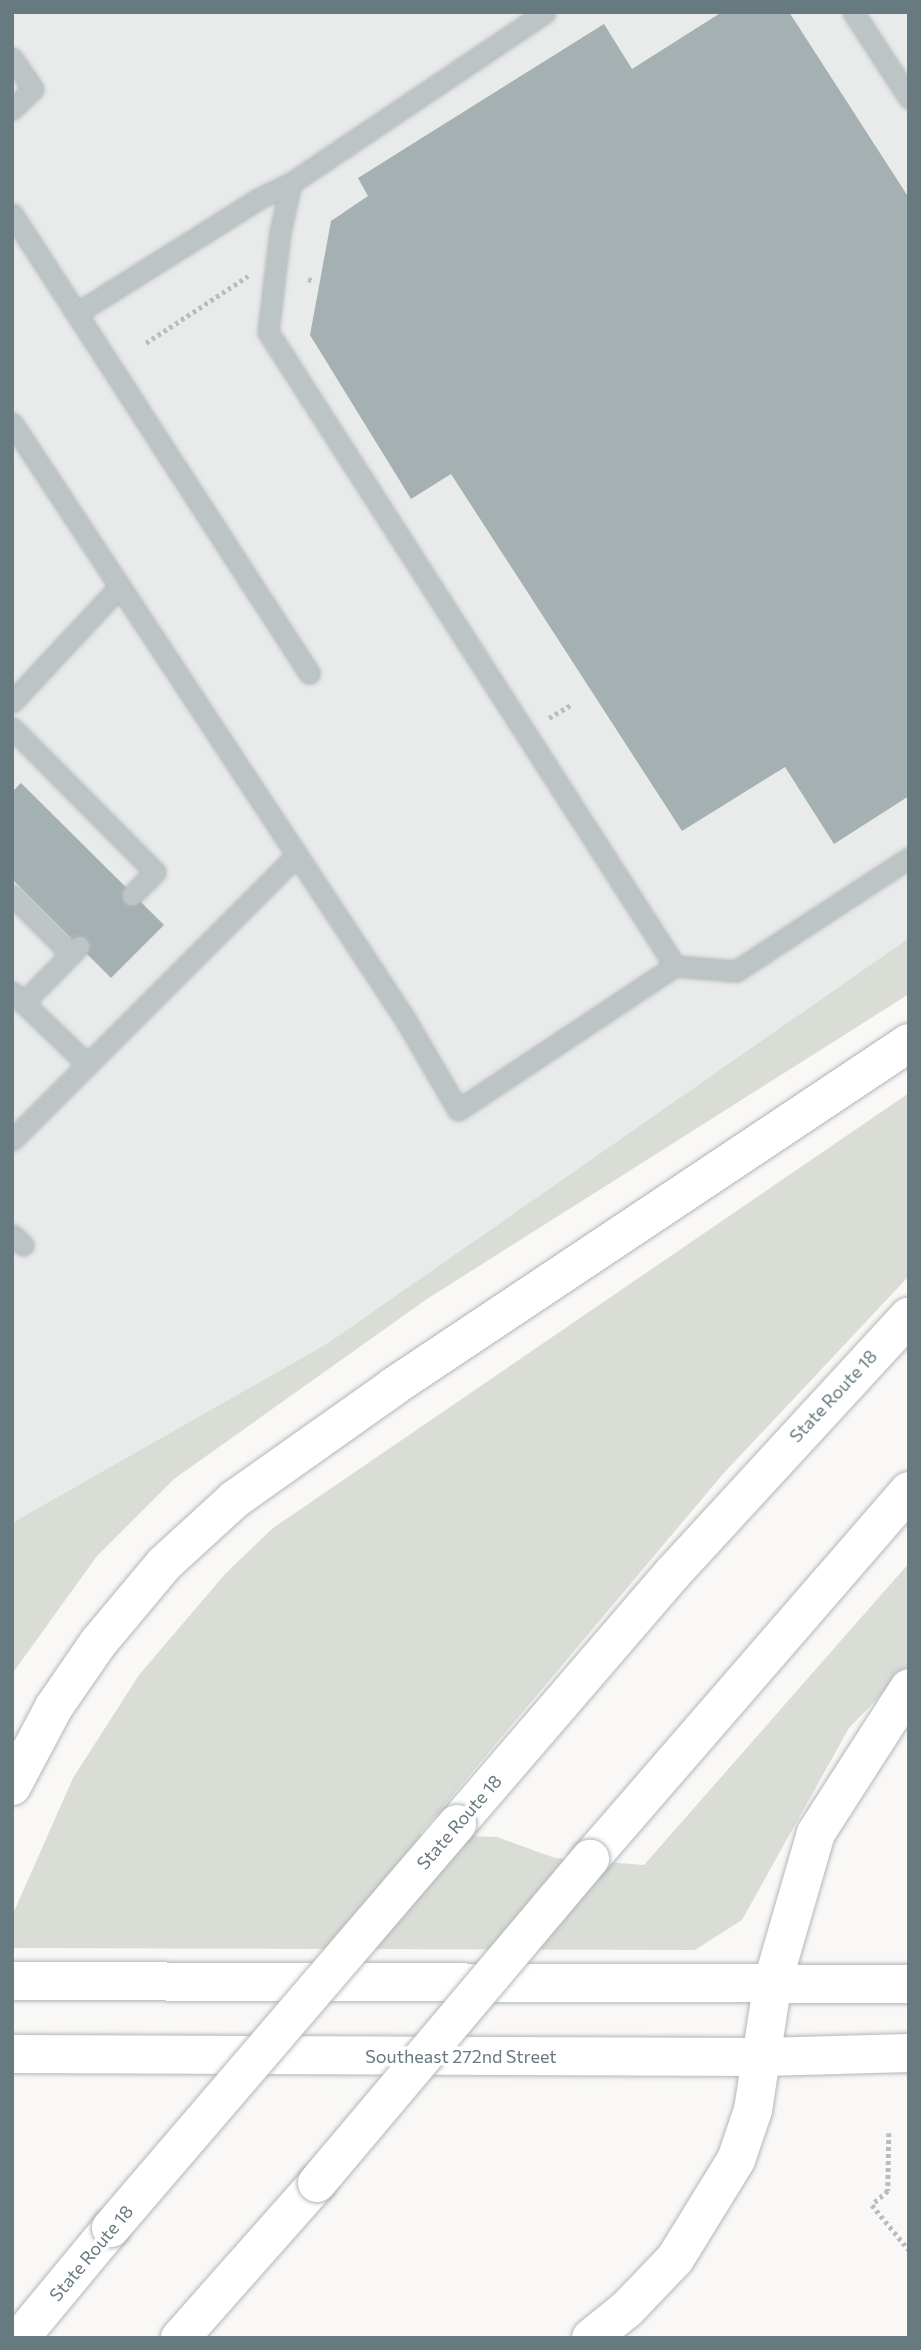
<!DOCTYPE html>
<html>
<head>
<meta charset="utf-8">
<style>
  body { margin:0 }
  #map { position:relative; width:921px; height:2350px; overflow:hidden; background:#f9f8f6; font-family:Commissioner,sans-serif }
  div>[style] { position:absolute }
  .built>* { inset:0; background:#e9eaea }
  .green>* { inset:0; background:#daddd6 }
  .building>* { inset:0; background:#a5b0b3 }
  .path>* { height:4.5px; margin-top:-2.25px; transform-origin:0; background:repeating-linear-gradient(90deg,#b8bdbe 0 3.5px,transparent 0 7px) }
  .roads { filter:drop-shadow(0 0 2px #b1b8ba) drop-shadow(0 0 2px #b1b8ba) }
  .lane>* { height:19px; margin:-9.5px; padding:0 9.5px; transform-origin:9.5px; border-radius:9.5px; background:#bdc4c5 }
  .primary>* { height:38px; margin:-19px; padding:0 19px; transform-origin:19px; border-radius:19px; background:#fff }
  .highway>* { height:38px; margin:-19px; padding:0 19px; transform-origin:19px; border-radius:19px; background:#fff }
  .bridges { filter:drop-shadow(0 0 2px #b1b7b9) drop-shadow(0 0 2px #b1b7b9) }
  .highway-bridge>* { height:38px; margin:-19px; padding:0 19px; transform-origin:19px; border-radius:19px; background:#fff }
  span { translate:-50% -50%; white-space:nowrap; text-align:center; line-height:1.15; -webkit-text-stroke:7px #fff; paint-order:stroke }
  .street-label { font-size:18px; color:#667a7f }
  .frame { position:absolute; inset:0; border:14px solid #667a7f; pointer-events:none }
</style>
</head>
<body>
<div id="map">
  <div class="built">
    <div style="clip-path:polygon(12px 12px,909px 12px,909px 938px,328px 1343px,12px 1523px)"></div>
  </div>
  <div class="green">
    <div style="clip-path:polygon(909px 938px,909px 994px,427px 1299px,174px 1479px,97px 1556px,12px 1674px,12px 1523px,328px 1343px)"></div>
    <div style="clip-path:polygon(909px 1093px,909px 1276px,723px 1474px,420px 1834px,497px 1837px,555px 1858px,644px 1865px,909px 1563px,909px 1666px,849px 1728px,742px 1920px,695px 1950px,13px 1948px,12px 1916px,73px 1778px,139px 1675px,225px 1574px,273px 1528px)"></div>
  </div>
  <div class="building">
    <div style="clip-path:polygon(722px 12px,789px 12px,909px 198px,909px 796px,834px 844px,785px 767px,682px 831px,451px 474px,411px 499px,310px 335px,331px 221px,368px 196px,358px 178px,604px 24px,632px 69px)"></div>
    <div style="clip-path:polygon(21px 783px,164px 925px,111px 978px,12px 879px,12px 792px)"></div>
  </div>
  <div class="path">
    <div style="left:308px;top:279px;width:7px;rotate:16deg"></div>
    <div style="left:146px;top:343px;width:122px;rotate:-33.3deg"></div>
    <div style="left:549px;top:718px;width:26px;rotate:-31deg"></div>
    <div style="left:889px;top:2133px;width:58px;rotate:91deg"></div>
    <div style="left:888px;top:2191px;width:21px;rotate:139deg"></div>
    <div style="left:872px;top:2205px;width:58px;rotate:50.6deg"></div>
  </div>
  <div class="roads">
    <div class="lane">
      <div style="left:853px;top:12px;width:103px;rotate:56.9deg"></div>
      <div style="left:12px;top:58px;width:37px;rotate:56deg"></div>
      <div style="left:33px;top:89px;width:29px;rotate:136deg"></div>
      <div style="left:12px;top:214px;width:547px;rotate:57.09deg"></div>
      <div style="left:77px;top:313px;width:214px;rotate:-32.2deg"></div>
      <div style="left:258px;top:199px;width:37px;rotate:-26deg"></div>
      <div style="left:12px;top:423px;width:714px;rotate:56.6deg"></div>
      <div style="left:405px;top:1019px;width:105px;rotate:59.8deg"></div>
      <div style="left:458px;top:1110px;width:260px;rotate:-33.6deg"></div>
      <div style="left:675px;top:966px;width:753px;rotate:-122.7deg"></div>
      <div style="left:268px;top:332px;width:101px;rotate:-83.2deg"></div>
      <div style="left:280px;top:232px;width:50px;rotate:-77.3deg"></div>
      <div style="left:291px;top:183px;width:306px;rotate:-33.9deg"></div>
      <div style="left:12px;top:702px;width:158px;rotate:-47deg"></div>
      <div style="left:12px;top:728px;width:203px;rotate:45.2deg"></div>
      <div style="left:155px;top:872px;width:33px;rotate:135deg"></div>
      <div style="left:12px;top:895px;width:83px;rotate:45deg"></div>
      <div style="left:675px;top:966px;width:61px;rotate:4.7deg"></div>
      <div style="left:736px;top:971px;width:207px;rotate:-33.2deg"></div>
      <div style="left:12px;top:992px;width:105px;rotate:43.8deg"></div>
      <div style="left:23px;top:1003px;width:80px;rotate:-45.5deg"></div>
      <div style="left:12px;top:1140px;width:403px;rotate:-45deg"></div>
      <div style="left:12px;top:1235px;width:15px;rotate:42deg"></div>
    </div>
    <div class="primary">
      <div style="left:12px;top:1981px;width:897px;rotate:0.19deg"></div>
      <div style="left:12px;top:2054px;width:751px;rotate:0.23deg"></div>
      <div style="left:763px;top:2057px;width:146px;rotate:-1.6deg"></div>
    </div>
    <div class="highway">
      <div style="left:12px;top:1786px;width:89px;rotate:-62deg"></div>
      <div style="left:54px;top:1707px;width:78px;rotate:-55.5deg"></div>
      <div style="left:98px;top:1643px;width:103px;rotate:-50.1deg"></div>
      <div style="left:164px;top:1564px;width:96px;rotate:-42.5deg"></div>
      <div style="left:235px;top:1499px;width:194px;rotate:-35.3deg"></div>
      <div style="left:393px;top:1387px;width:620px;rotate:-33.69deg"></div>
      <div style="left:457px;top:1824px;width:330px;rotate:-49.3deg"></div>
      <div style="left:672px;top:1574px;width:350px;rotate:-47.4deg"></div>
      <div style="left:590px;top:1859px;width:487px;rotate:-49.1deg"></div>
      <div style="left:20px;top:2338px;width:143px;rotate:-50.4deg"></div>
      <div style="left:180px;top:2338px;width:207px;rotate:-48.5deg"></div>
      <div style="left:591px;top:2338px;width:46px;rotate:-38.9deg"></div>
      <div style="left:627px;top:2309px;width:69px;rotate:-46.2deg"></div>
      <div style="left:675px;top:2259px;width:116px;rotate:-58.4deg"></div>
      <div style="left:736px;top:2160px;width:53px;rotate:-71.2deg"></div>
      <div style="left:753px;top:2110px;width:131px;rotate:-81.2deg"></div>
      <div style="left:773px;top:1981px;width:154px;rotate:-73.8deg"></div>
      <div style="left:816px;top:1833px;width:172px;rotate:-57.3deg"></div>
    </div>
  </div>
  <div class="bridges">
    <div class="highway-bridge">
      <div style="left:317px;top:2183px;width:424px;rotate:-49.9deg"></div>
      <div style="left:111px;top:2228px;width:532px;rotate:-49.42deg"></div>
    </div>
  </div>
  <div class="street-label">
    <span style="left:833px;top:1396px;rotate:-47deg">State Route 18</span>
    <span style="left:459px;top:1822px;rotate:-49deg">State Route 18</span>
    <span style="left:461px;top:2056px">Southeast 272nd Street</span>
    <span style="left:91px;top:2253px;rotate:-50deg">State Route 18</span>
  </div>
  <div class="frame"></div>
</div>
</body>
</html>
